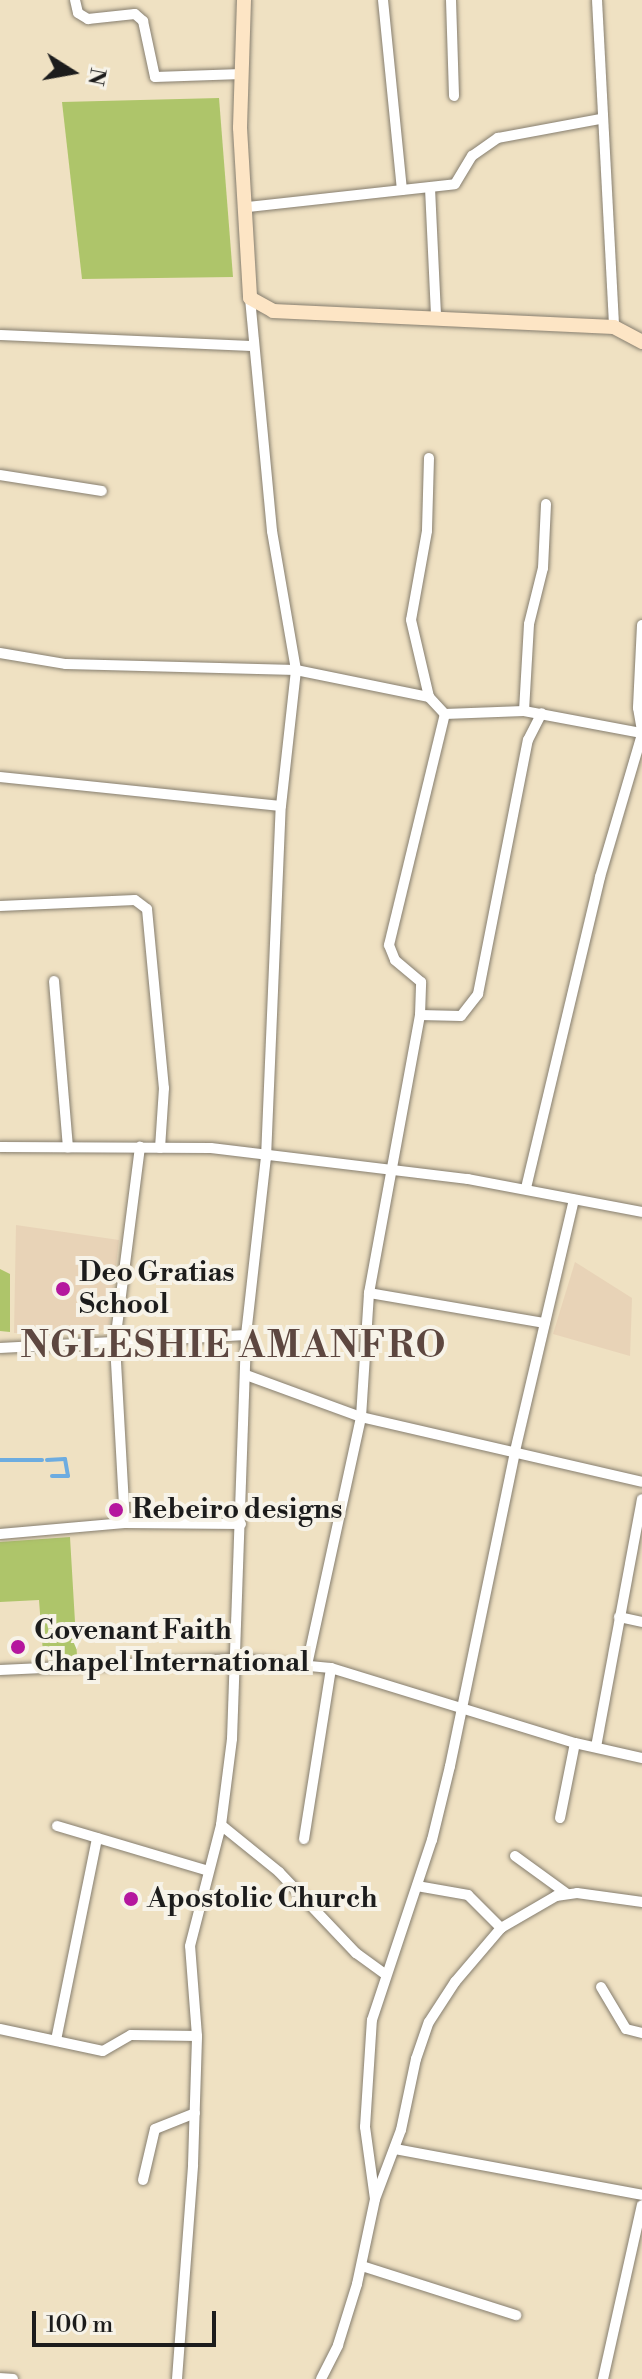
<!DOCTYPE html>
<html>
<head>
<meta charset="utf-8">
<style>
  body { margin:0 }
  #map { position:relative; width:642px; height:2379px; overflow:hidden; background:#efe1c2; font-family:"Libre Bodoni",serif }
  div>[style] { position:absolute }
  .built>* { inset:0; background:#e8d3b7 }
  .green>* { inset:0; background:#aec56a }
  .stream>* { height:4px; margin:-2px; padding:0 2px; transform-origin:2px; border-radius:2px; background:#6dace0 }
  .roads { filter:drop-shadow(0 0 2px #867e6f) drop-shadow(0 0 2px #867e6f) }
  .street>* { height:10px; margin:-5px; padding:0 5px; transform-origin:5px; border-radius:5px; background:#fff }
  .secondary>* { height:14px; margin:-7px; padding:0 7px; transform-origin:7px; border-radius:7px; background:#fde5c5 }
  .dots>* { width:22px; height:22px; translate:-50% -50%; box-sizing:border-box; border:4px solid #f7f3e8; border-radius:50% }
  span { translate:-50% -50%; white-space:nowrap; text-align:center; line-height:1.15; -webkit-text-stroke:8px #f7f3e8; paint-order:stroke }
  .poi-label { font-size:28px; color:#1c1c1c; font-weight:700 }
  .left { translate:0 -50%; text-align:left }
  .district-label { font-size:36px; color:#5d4740; font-weight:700; letter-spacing:2px }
  .north { position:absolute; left:32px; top:32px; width:80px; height:80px; -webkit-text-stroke:6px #f7f3e8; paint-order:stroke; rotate:101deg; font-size:22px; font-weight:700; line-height:32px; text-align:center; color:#1c1c1c }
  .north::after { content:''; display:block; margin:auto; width:28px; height:36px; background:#1c1c1c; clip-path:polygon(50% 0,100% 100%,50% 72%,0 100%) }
  .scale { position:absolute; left:32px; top:2311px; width:184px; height:36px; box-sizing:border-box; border:4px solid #1c1c1c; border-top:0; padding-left:10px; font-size:24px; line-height:28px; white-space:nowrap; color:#1c1c1c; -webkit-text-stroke:6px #f7f3e8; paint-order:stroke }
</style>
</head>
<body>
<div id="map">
  <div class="built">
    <div style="clip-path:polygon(16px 1225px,119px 1240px,109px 1326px,97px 1333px,14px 1333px)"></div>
    <div style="clip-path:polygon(575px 1262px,632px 1298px,630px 1356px,553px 1334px)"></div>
  </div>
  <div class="green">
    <div style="clip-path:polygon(219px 98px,233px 277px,82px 279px,62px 102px)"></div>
    <div style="clip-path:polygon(0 1269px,10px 1274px,10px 1332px,0 1331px)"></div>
    <div style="clip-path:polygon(70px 1537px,77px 1656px,56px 1658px,43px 1653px,39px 1600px,0 1602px,0 1542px)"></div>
  </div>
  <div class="stream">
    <div style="left:0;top:1460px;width:42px"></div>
    <div style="left:47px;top:1460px;width:18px;rotate:-3deg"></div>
    <div style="left:65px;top:1459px;width:17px;rotate:80deg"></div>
    <div style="left:68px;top:1476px;width:16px;rotate:180deg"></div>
  </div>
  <div class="roads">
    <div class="street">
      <div style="left:75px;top:0;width:13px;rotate:77deg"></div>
      <div style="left:78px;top:13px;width:12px;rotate:31deg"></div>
      <div style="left:88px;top:19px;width:47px;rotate:-6.1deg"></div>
      <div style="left:135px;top:14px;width:11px;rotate:41deg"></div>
      <div style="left:143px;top:21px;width:57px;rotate:77.9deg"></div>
      <div style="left:155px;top:77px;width:87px;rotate:-2deg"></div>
      <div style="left:383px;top:0;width:191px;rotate:84.3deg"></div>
      <div style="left:451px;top:0;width:96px;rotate:88.2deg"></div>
      <div style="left:597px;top:0;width:327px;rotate:87deg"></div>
      <div style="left:430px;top:188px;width:128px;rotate:87.3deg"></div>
      <div style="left:248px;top:207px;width:208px;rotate:-6.3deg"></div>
      <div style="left:455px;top:184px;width:33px;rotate:-59deg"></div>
      <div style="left:472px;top:156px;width:32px;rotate:-35deg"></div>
      <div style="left:498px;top:138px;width:105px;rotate:-10.5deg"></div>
      <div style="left:0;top:335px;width:252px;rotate:2.5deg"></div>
      <div style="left:429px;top:458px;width:73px;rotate:91.6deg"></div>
      <div style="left:427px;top:531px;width:90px;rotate:100.2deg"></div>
      <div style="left:411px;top:620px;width:79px;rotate:76.8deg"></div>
      <div style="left:0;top:475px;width:103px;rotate:8.9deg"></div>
      <div style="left:642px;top:625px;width:83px;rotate:92.8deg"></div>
      <div style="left:638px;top:708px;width:23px;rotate:80deg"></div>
      <div style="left:0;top:653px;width:67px;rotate:9.5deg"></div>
      <div style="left:66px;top:664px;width:230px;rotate:1.5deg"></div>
      <div style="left:296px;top:670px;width:136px;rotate:11.5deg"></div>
      <div style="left:429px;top:697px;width:23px;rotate:47deg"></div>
      <div style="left:445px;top:714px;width:79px;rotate:-2.2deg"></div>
      <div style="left:524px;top:711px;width:120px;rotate:10.6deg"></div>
      <div style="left:524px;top:711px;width:87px;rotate:-86.7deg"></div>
      <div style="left:529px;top:624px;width:58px;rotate:-76deg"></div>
      <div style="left:543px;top:568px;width:64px;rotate:-87.3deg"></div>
      <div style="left:0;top:777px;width:282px;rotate:5.9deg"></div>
      <div style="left:0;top:906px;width:135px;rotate:-2.5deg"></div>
      <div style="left:135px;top:900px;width:15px;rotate:37deg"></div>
      <div style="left:147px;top:909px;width:180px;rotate:84.6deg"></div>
      <div style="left:164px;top:1088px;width:60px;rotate:93.8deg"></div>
      <div style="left:54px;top:981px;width:167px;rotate:85.2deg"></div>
      <div style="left:420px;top:1015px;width:41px;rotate:1.4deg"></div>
      <div style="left:461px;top:1016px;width:28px;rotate:-52deg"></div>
      <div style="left:478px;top:994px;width:259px;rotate:-78.9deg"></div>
      <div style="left:528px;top:740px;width:30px;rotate:-63deg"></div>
      <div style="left:0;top:1147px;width:211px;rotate:0.3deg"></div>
      <div style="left:211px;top:1148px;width:259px;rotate:6.9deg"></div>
      <div style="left:468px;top:1179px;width:177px;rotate:10.7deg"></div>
      <div style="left:526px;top:1188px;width:320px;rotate:-76.6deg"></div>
      <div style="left:600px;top:877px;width:149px;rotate:-73.6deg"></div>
      <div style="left:369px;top:1293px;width:178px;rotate:9.7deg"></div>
      <div style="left:0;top:1348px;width:246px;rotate:-3deg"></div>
      <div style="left:246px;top:1375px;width:122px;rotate:20.1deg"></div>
      <div style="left:361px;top:1417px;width:288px;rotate:13deg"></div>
      <div style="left:125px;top:1523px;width:181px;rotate:-93.2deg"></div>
      <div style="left:115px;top:1342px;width:197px;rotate:-82.7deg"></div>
      <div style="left:0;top:1534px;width:125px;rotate:-5deg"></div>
      <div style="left:125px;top:1523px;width:116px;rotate:0.5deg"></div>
      <div style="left:619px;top:1617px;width:24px;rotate:12deg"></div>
      <div style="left:307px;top:1665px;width:254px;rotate:-77.7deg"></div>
      <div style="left:361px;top:1417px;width:124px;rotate:-86.3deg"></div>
      <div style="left:369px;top:1293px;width:283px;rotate:-79.6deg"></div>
      <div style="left:420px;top:1015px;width:33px;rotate:-88deg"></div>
      <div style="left:421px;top:982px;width:34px;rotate:-140deg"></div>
      <div style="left:395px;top:960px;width:16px;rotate:-112deg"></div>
      <div style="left:389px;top:945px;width:238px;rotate:-76.4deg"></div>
      <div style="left:0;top:1670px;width:236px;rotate:-2.7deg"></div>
      <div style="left:236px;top:1659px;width:95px;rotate:5.4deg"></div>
      <div style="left:331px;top:1668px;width:255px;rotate:17.1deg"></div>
      <div style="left:575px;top:1743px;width:69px;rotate:12.6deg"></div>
      <div style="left:596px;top:1747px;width:252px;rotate:-79.5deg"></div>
      <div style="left:560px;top:1818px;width:76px;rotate:-78.7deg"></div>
      <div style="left:221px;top:1825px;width:75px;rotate:39deg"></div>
      <div style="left:279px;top:1872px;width:112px;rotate:46.5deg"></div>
      <div style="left:356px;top:1953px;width:34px;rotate:36deg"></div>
      <div style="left:57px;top:1826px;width:155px;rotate:16.5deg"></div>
      <div style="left:304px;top:1839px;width:173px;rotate:-81deg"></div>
      <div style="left:515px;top:1856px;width:63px;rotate:36deg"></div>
      <div style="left:417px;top:1886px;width:52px;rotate:10deg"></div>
      <div style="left:468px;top:1895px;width:47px;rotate:45deg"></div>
      <div style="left:601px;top:1987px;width:49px;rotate:59.2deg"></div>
      <div style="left:626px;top:2029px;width:16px;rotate:14deg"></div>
      <div style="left:0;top:2029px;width:105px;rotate:12.1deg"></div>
      <div style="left:103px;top:2051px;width:32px;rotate:-30deg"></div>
      <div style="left:131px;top:2035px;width:66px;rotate:0.9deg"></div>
      <div style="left:56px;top:2040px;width:206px;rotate:-78.5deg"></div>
      <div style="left:395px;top:2149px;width:251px;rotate:10.5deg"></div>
      <div style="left:143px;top:2180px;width:52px;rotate:-76.8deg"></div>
      <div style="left:155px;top:2129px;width:43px;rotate:-21.8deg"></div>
      <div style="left:375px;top:2199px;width:73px;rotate:-97.9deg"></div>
      <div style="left:365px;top:2127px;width:107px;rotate:-86.3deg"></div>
      <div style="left:372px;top:2020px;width:190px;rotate:-71.6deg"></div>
      <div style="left:432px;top:1840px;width:76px;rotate:-76.3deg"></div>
      <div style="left:450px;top:1766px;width:322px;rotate:-78.3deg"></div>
      <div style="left:515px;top:1451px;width:258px;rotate:-76.8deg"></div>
      <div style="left:362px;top:2266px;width:162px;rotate:17.7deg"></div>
      <div style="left:0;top:2378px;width:13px;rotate:4deg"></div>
      <div style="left:177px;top:2379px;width:215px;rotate:-85.7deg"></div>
      <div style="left:193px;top:2165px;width:129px;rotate:-88.2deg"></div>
      <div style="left:197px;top:2036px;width:90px;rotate:-94.4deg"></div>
      <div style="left:190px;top:1946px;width:125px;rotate:-75.6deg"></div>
      <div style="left:221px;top:1825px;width:87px;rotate:-82.7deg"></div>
      <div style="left:232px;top:1739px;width:404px;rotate:-88deg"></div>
      <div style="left:246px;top:1335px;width:178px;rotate:-83.6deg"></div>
      <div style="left:266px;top:1158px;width:352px;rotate:-87.6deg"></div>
      <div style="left:281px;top:806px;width:137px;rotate:-83.7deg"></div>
      <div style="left:296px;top:670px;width:141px;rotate:-99.8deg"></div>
      <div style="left:272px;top:531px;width:234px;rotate:-95.4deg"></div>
      <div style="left:321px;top:2379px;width:38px;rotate:-63deg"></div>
      <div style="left:338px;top:2345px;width:64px;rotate:-72.7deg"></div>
      <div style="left:357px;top:2284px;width:87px;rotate:-78deg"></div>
      <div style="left:375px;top:2199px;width:74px;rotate:-69.4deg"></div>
      <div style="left:401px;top:2130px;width:73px;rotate:-78.1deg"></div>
      <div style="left:416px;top:2059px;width:39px;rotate:-71deg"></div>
      <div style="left:429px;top:2022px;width:48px;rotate:-57deg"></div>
      <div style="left:455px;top:1982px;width:71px;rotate:-49.6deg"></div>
      <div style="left:501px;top:1928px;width:64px;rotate:-30.2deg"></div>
      <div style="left:556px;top:1896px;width:21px;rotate:-8deg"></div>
      <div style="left:577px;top:1893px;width:66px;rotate:7.9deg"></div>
      <div style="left:603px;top:2379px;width:178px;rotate:-77.4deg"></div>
    </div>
    <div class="secondary">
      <div style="left:244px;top:0;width:128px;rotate:91.8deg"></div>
      <div style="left:240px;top:128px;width:170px;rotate:86.6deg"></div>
      <div style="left:250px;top:298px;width:26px;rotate:29deg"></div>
      <div style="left:273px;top:311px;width:341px;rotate:2.7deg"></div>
      <div style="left:614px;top:327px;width:32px;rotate:28deg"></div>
    </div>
  </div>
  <div class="dots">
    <div style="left:63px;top:1289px;background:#b5179e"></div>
    <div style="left:116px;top:1510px;background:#b5179e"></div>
    <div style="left:18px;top:1647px;background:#b5179e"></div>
    <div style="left:131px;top:1899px;background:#b5179e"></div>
  </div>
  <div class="poi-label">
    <span class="left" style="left:79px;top:1289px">Deo Gratias<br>School</span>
    <span class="left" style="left:132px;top:1510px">Rebeiro designs</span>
    <span class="left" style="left:34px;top:1647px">Covenant Faith<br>Chapel International</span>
    <span class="left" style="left:147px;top:1899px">Apostolic Church</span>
  </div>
  <div class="district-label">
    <span style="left:234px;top:1347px">NGLESHIE AMANFRO</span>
  </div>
  <div class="north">N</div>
  <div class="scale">100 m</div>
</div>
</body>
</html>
